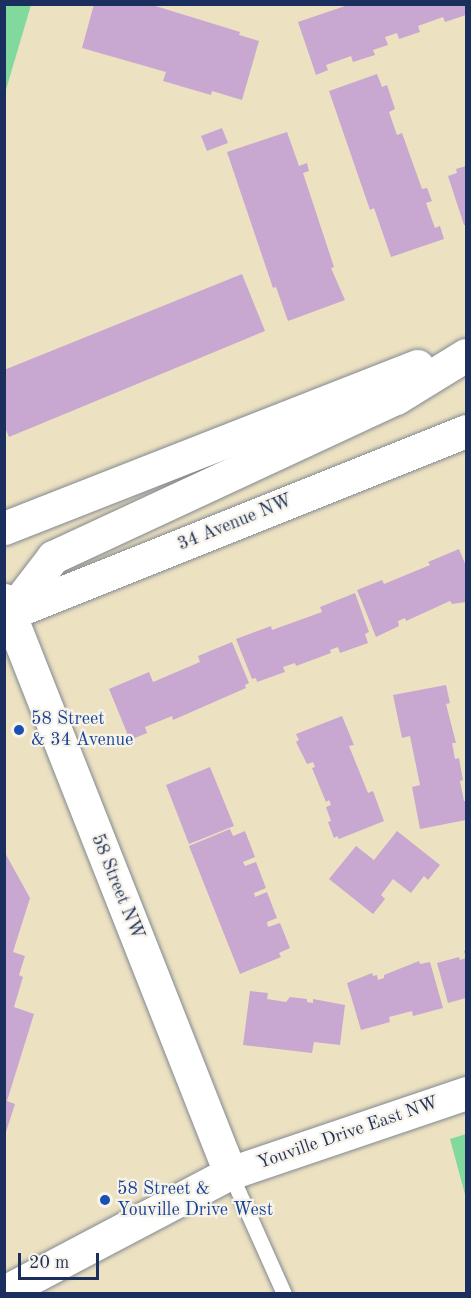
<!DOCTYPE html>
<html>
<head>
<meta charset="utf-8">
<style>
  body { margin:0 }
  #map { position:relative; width:471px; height:1298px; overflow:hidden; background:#ece2c2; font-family:"Old Standard TT",serif }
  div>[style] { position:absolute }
  .green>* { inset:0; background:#81d99e }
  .building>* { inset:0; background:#c8a7d1 }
  .roads { filter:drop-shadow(0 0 2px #848890) drop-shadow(0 0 2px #848890) }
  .lane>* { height:15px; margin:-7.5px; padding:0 7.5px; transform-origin:7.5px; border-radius:7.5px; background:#fff }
  .secondary>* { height:33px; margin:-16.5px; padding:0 16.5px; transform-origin:16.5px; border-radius:16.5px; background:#fff }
  .dots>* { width:16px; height:16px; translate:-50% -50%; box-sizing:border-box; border:3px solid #f7f3e8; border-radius:50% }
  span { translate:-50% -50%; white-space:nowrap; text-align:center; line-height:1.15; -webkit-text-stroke:4.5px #f7f3e8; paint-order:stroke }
  .street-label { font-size:18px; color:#1b2f5e }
  .transit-label { font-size:18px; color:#164399 }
  .left { translate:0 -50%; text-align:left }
  .frame { position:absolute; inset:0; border:6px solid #1b2f5e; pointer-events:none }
  .scale { position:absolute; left:18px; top:1253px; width:81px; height:27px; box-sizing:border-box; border:3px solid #1b2f5e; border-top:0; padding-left:8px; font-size:18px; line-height:21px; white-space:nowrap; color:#1b2f5e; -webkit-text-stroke:4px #f7f3e8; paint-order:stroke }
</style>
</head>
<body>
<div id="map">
  <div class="green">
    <div style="clip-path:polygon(5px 4px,31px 5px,5px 93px,4px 5px)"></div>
    <div style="clip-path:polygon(466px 1134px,466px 1198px,450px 1139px)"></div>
  </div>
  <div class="building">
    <div style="clip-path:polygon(94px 4px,149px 4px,240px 32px,239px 35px,259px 41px,242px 100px,212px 91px,211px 95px,163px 81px,166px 72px,82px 48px)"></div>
    <div style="clip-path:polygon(351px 4px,466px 4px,466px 15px,445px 22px,443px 17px,418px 26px,420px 32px,399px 39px,397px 33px,385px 37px,388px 45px,373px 50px,375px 55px,353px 62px,351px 56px,326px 65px,328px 70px,316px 75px,298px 22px)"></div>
    <div style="clip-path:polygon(377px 74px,382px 87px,387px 85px,395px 109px,389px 112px,397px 135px,402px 133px,422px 189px,427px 188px,432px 201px,426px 203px,435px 228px,440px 226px,444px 239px,391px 257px,374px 208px,370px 210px,329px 91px)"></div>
    <div style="clip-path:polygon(222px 128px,228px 143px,207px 151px,201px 136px)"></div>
    <div style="clip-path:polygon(287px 132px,299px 166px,307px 163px,309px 171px,303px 173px,334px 267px,331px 268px,345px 300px,288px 321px,276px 287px,273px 288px,227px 152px)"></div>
    <div style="clip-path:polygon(466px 166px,466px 225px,464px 225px,448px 176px,457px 173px,456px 169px)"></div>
    <div style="clip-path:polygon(242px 274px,265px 331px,9px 437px,4px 425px,4px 370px)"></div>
    <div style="clip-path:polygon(459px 549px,466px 566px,466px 602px,452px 604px,450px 601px,406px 621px,405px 618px,398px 621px,399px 626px,376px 637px,357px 590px,382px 580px,384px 584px,430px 565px,428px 562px)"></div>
    <div style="clip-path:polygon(355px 593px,369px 632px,365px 634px,368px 643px,340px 653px,338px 647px,330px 650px,331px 653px,296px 666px,295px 663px,283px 667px,285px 672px,257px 682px,256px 678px,252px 679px,236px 639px,271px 626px,272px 630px,322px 612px,320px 607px)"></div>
    <div style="clip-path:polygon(232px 642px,249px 683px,245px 685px,246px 688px,173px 720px,172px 716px,145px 727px,147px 733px,130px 740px,109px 689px,149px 672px,153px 682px,200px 662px,198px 656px)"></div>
    <div style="clip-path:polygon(446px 685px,450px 703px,446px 704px,456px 743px,452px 743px,455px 759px,459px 758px,463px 780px,460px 781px,464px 801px,466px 801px,466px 820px,420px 829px,412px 787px,420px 785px,410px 736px,402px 738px,393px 695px)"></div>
    <div style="clip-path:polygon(342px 716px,354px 745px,349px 746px,368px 793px,373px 791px,384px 821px,339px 839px,337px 836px,334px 838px,328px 822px,331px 821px,326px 807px,331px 805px,329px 800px,326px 802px,312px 768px,315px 767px,313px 762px,307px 764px,296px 742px,299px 740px,296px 734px)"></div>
    <div style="clip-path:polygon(210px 767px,234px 826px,189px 844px,166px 785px)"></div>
    <div style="clip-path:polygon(230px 829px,233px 836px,245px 831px,255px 857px,243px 862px,245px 866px,256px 862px,266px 888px,254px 893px,255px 897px,267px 892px,277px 918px,267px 922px,268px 927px,280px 923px,290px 948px,279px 953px,281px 957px,240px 974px,189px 846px)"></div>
    <div style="clip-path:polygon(397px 831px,440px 865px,428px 880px,424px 876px,411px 893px,393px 879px,381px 895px,385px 899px,373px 914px,329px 879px,356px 846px,374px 860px)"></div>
    <div style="clip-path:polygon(4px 851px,30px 898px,13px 952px,25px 956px,19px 975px,23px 977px,14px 1007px,34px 1014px,7px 1101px,15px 1104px,5px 1135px)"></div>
    <div style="clip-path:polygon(466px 950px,466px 998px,448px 1003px,437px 963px,459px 957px,460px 960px,466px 958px,464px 951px)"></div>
    <div style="clip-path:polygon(419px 961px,420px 964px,430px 962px,443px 1008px,413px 1016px,412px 1011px,389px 1017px,390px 1022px,361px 1030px,347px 983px,372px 973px,373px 976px,377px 975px,378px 980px,384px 978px,384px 975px)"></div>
    <div style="clip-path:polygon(250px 991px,268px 993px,267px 999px,286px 1002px,290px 997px,307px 999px,307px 1002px,313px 1003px,313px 999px,345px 1005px,340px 1045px,314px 1042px,312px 1053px,243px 1045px)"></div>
  </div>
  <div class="roads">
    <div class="lane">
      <div style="left:230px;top:1173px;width:133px;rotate:65.9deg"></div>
    </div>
    <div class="secondary">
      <div style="left:4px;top:528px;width:444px;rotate:-21.4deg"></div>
      <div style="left:4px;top:600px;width:616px;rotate:68.47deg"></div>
      <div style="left:10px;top:613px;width:71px;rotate:-52.5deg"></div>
      <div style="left:53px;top:557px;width:378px;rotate:-24.9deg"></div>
      <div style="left:396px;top:398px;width:82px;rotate:-31.6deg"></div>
      <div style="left:11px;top:613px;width:490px;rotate:-21.8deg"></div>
      <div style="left:4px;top:1292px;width:255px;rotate:-27.8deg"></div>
      <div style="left:230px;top:1173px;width:249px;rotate:-18.7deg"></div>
    </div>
  </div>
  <div class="dots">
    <div style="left:19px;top:730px;background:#1a4fb4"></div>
    <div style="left:105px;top:1200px;background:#1a4fb4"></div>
  </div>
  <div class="street-label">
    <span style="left:235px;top:523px;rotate:-22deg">34 Avenue NW</span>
    <span style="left:117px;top:887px;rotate:68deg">58 Street NW</span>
    <span style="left:348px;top:1133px;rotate:-19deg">Youville Drive East NW</span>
  </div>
  <div class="transit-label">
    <span class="left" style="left:31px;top:730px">58 Street<br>&amp; 34 Avenue</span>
    <span class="left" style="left:117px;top:1200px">58 Street &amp;<br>Youville Drive West</span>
  </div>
  <div class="frame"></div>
  <div class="scale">20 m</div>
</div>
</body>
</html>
